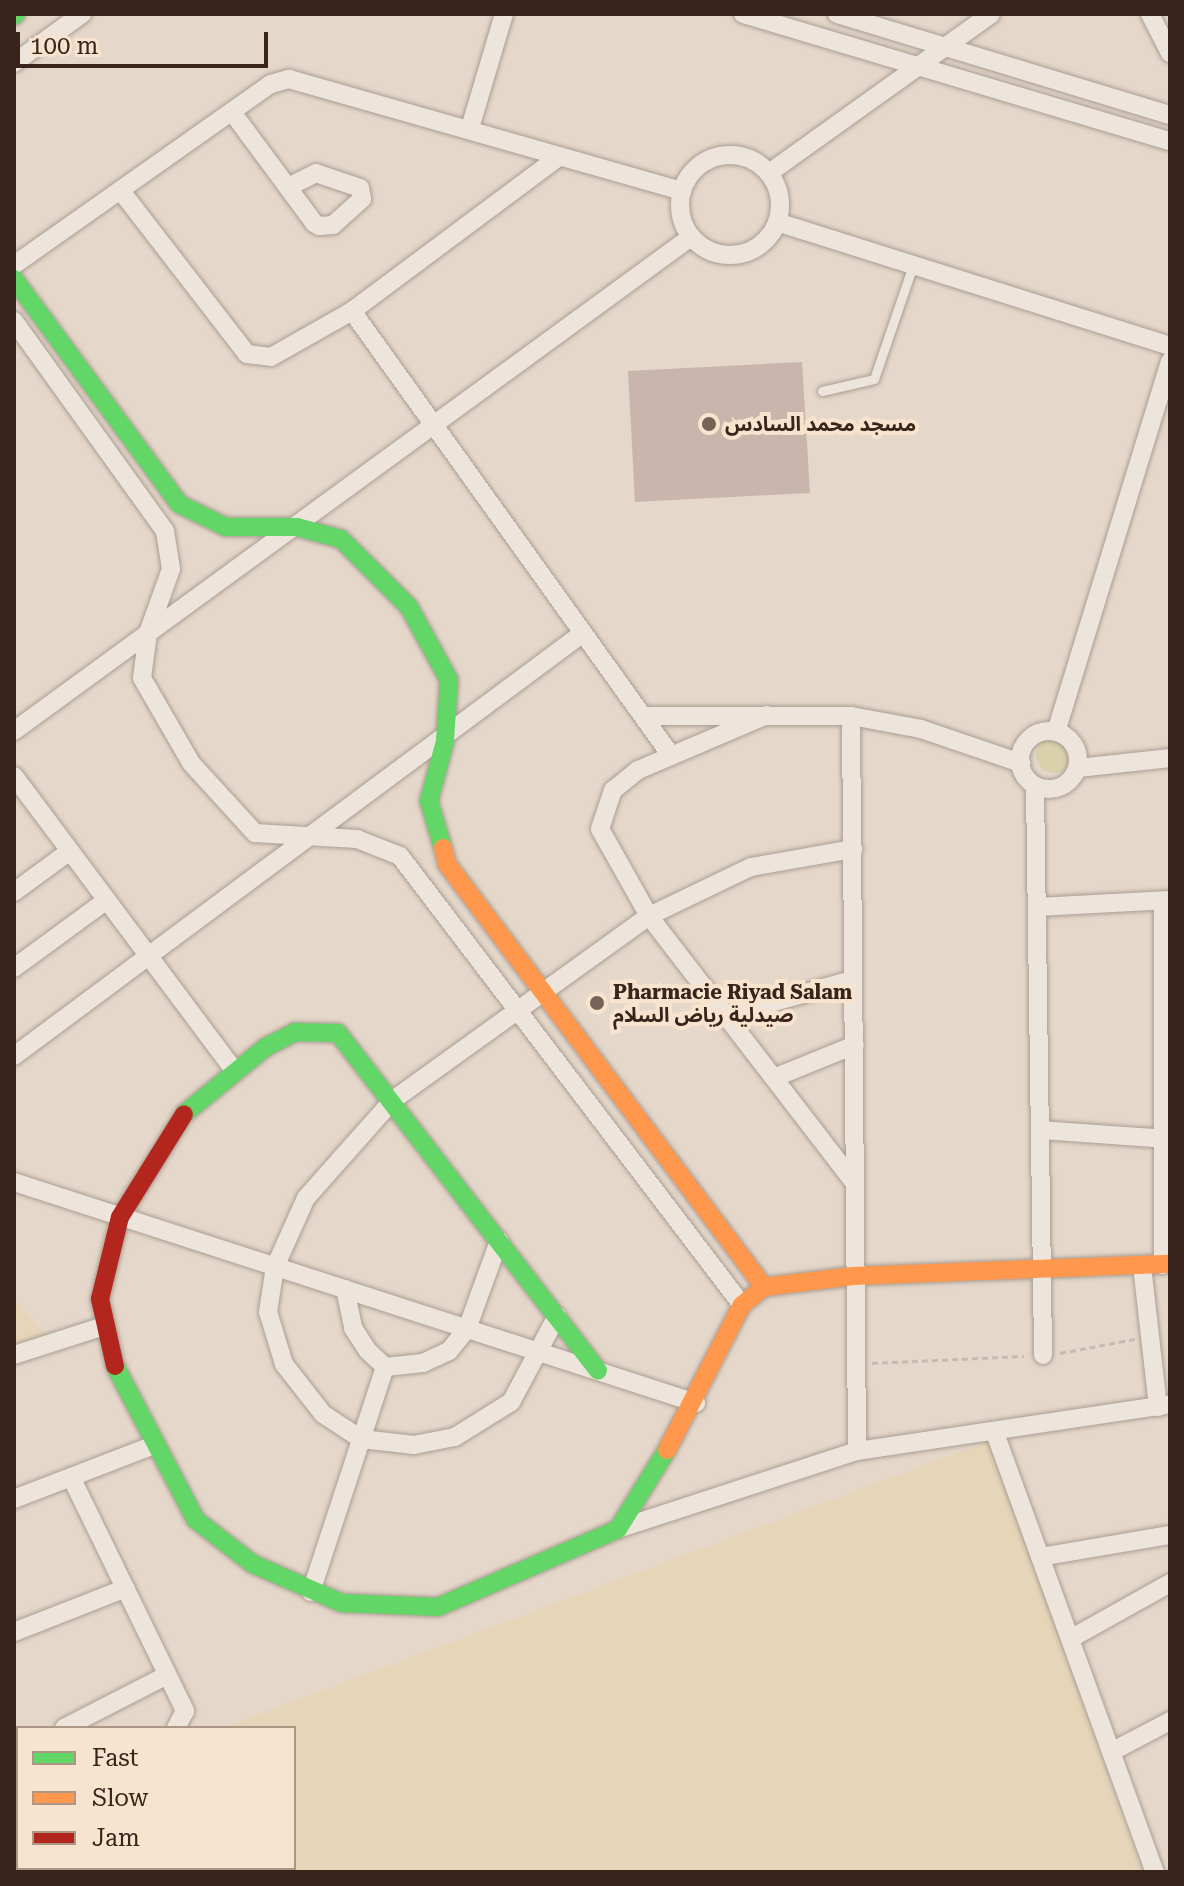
<!DOCTYPE html>
<html>
<head>
<meta charset="utf-8">
<style>
  body { margin:0 }
  #map { position:relative; width:1184px; height:1886px; overflow:hidden; background:#e5d8ca; font-family:"Roboto Serif","Noto Sans Arabic",serif }
  div>[style] { position:absolute }
  .farmland>* { inset:0; background:#e6d5b9 }
  .green>* { inset:0; background:#d9d1ab }
  .round { border-radius:50% }
  .building>* { inset:0; background:#c9b5ab }
  .path>* { height:3px; margin-top:-1.5px; transform-origin:0; background:repeating-linear-gradient(90deg,#c5bbb3 0 6px,transparent 0 10px) }
  .roads { filter:drop-shadow(0 0 2px #aa9d93) drop-shadow(0 0 2px #aa9d93) }
  .lane>* { height:9px; margin:-4.5px; padding:0 4.5px; transform-origin:4.5px; border-radius:4.5px; background:#ede5dc }
  .street>* { height:18px; margin:-9px; padding:0 9px; transform-origin:9px; border-radius:9px; background:#ede5dc }
  .street>.ring { margin:-9px; padding:0; box-sizing:content-box; background:none; border:18px solid #ede5dc; border-radius:50% }
  .fast>* { height:18px; margin:-9px; padding:0 9px; transform-origin:9px; border-radius:9px; background:#63d668 }
  .slow>* { height:18px; margin:-9px; padding:0 9px; transform-origin:9px; border-radius:9px; background:#ff974d }
  .jam>* { height:18px; margin:-9px; padding:0 9px; transform-origin:9px; border-radius:9px; background:#b3261e }
  .dots>* { width:22px; height:22px; translate:-50% -50%; box-sizing:border-box; border:4px solid #f8e4ce; border-radius:50% }
  span { translate:-50% -50%; white-space:nowrap; text-align:center; line-height:1.15; -webkit-text-stroke:8px #f8e4ce; paint-order:stroke }
  .poi-label { font-size:20px; color:#39241b; font-weight:700 }
  .left { translate:0 -50%; text-align:left }
  .frame { position:absolute; inset:0; border:16px solid #39241b; pointer-events:none }
  .legend { position:absolute; left:16px; top:1726px; width:280px; height:144px; box-sizing:border-box; background:#f8e4ce; border:2px solid #ac9786; margin:0; padding:10px 14px; list-style:none; font-size:24px; color:#39241b }
  .legend li { display:flex; align-items:center; gap:16px; height:40px }
  .legend b { width:40px; border:2px solid #ac9786 }
  .scale { position:absolute; left:16px; top:32px; width:252px; height:36px; box-sizing:border-box; border:4px solid #39241b; border-top:0; padding-left:10px; font-size:24px; line-height:28px; white-space:nowrap; color:#39241b; -webkit-text-stroke:6px #f8e4ce; paint-order:stroke }
</style>
</head>
<body>
<div id="map">
  <div class="farmland">
    <div style="clip-path:polygon(14px 1298px,46px 1335px,14px 1346px)"></div>
    <div style="clip-path:polygon(991px 1440px,1142px 1872px,224px 1872px,294px 1868px,294px 1728px,221px 1728px)"></div>
  </div>
  <div class="green">
    <div class="round" style="left:1036px;top:737px;width:36px;height:36px"></div>
  </div>
  <div class="building">
    <div style="clip-path:polygon(802px 362px,810px 493px,635px 502px,628px 371px)"></div>
  </div>
  <div class="path">
    <div style="left:1060px;top:1353px;width:76px;rotate:-10.6deg"></div>
    <div style="left:872px;top:1363px;width:152px;rotate:-2.6deg"></div>
  </div>
  <div class="roads">
    <div class="lane">
      <div style="left:822px;top:391px;width:53px;rotate:-13deg"></div>
      <div style="left:874px;top:379px;width:120px;rotate:-71.1deg"></div>
    </div>
    <div class="street">
      <div style="left:743px;top:14px;width:445px;rotate:16.6deg"></div>
      <div style="left:837px;top:14px;width:348px;rotate:16.9deg"></div>
      <div style="left:1150px;top:14px;width:44px;rotate:62.9deg"></div>
      <div style="left:14px;top:63px;width:84px;rotate:-35.8deg"></div>
      <div style="left:232px;top:112px;width:138px;rotate:53.5deg"></div>
      <div style="left:314px;top:223px;width:6px;rotate:31deg"></div>
      <div style="left:319px;top:226px;width:14px;rotate:-4deg"></div>
      <div style="left:333px;top:225px;width:39px;rotate:-42deg"></div>
      <div style="left:362px;top:199px;width:11px;rotate:-100deg"></div>
      <div style="left:360px;top:188px;width:46px;rotate:-161.2deg"></div>
      <div style="left:316px;top:173px;width:31px;rotate:153deg"></div>
      <div style="left:470px;top:128px;width:119px;rotate:-73.4deg"></div>
      <div class="ring" style="left:680px;top:155px;width:82px;height:82px"></div>
      <div style="left:769px;top:173px;width:273px;rotate:-35.6deg"></div>
      <div style="left:121px;top:191px;width:206px;rotate:52.3deg"></div>
      <div style="left:247px;top:354px;width:24px;rotate:7deg"></div>
      <div style="left:271px;top:357px;width:93px;rotate:-29.6deg"></div>
      <div style="left:352px;top:311px;width:256px;rotate:-36.7deg"></div>
      <div style="left:777px;top:222px;width:412px;rotate:17.5deg"></div>
      <div style="left:14px;top:265px;width:314px;rotate:-35.2deg"></div>
      <div style="left:271px;top:84px;width:19px;rotate:-16deg"></div>
      <div style="left:289px;top:79px;width:409px;rotate:15.9deg"></div>
      <div style="left:352px;top:311px;width:545px;rotate:54.33deg"></div>
      <div style="left:14px;top:321px;width:259px;rotate:54.3deg"></div>
      <div style="left:165px;top:531px;width:38px;rotate:81deg"></div>
      <div style="left:171px;top:569px;width:68px;rotate:109.8deg"></div>
      <div style="left:148px;top:633px;width:45px;rotate:97.6deg"></div>
      <div style="left:142px;top:678px;width:98px;rotate:60deg"></div>
      <div style="left:191px;top:763px;width:95px;rotate:47.6deg"></div>
      <div style="left:255px;top:833px;width:102px;rotate:3.4deg"></div>
      <div style="left:357px;top:839px;width:46px;rotate:21.6deg"></div>
      <div style="left:400px;top:856px;width:564px;rotate:52.7deg"></div>
      <div style="left:767px;top:715px;width:140px;rotate:156.9deg"></div>
      <div style="left:638px;top:770px;width:32px;rotate:141deg"></div>
      <div style="left:613px;top:790px;width:41px;rotate:108.4deg"></div>
      <div style="left:600px;top:829px;width:100px;rotate:60.6deg"></div>
      <div style="left:649px;top:916px;width:333px;rotate:52.4deg"></div>
      <div style="left:643px;top:716px;width:208px"></div>
      <div style="left:851px;top:716px;width:71px;rotate:10.5deg"></div>
      <div style="left:921px;top:729px;width:106px;rotate:18.8deg"></div>
      <div style="left:851px;top:716px;width:735px;rotate:89.53deg"></div>
      <div style="left:14px;top:731px;width:838px;rotate:-36.12deg"></div>
      <div class="ring" style="left:1020px;top:731px;width:40px;height:40px"></div>
      <div style="left:1056px;top:732px;width:388px;rotate:-72.9deg"></div>
      <div style="left:1078px;top:768px;width:93px;rotate:-6.2deg"></div>
      <div style="left:14px;top:776px;width:366px;rotate:53.2deg"></div>
      <div style="left:1035px;top:786px;width:569px;rotate:89.19deg"></div>
      <div style="left:14px;top:892px;width:69px;rotate:-36.2deg"></div>
      <div style="left:1163px;top:901px;width:364px;rotate:90deg"></div>
      <div style="left:1037px;top:907px;width:133px;rotate:-3deg"></div>
      <div style="left:14px;top:968px;width:115px;rotate:-36.2deg"></div>
      <div style="left:727px;top:1015px;width:130px;rotate:-15.6deg"></div>
      <div style="left:14px;top:1056px;width:709px;rotate:-36.63deg"></div>
      <div style="left:776px;top:1077px;width:85px;rotate:-22.1deg"></div>
      <div style="left:1040px;top:1130px;width:130px;rotate:4deg"></div>
      <div style="left:14px;top:1182px;width:717px;rotate:17.95deg"></div>
      <div style="left:1142px;top:1266px;width:142px;rotate:83.5deg"></div>
      <div style="left:345px;top:1289px;width:40px;rotate:78deg"></div>
      <div style="left:353px;top:1328px;width:27px;rotate:57deg"></div>
      <div style="left:368px;top:1351px;width:23px;rotate:43deg"></div>
      <div style="left:385px;top:1367px;width:38px;rotate:-6deg"></div>
      <div style="left:423px;top:1363px;width:29px;rotate:-25deg"></div>
      <div style="left:449px;top:1351px;width:28px;rotate:-51deg"></div>
      <div style="left:467px;top:1329px;width:94px;rotate:-70deg"></div>
      <div style="left:557px;top:1316px;width:98px;rotate:118.1deg"></div>
      <div style="left:511px;top:1402px;width:66px;rotate:148deg"></div>
      <div style="left:455px;top:1437px;width:42px;rotate:169deg"></div>
      <div style="left:414px;top:1445px;width:53px;rotate:-173.5deg"></div>
      <div style="left:361px;top:1439px;width:45px;rotate:-146.7deg"></div>
      <div style="left:323px;top:1414px;width:63px;rotate:-128deg"></div>
      <div style="left:284px;top:1364px;width:54px;rotate:-107.1deg"></div>
      <div style="left:268px;top:1312px;width:46px;rotate:-81.2deg"></div>
      <div style="left:275px;top:1267px;width:76px;rotate:-65.8deg"></div>
      <div style="left:306px;top:1198px;width:131px;rotate:-48.4deg"></div>
      <div style="left:393px;top:1100px;width:315px;rotate:-35.7deg"></div>
      <div style="left:649px;top:916px;width:113px;rotate:-25.7deg"></div>
      <div style="left:751px;top:867px;width:104px;rotate:-10deg"></div>
      <div style="left:14px;top:1355px;width:91px;rotate:-17.8deg"></div>
      <div style="left:995px;top:1433px;width:467px;rotate:70deg"></div>
      <div style="left:72px;top:1479px;width:258px;rotate:64deg"></div>
      <div style="left:185px;top:1711px;width:19px;rotate:118deg"></div>
      <div style="left:14px;top:1499px;width:147px;rotate:-21.1deg"></div>
      <div style="left:618px;top:1529px;width:251px;rotate:-18.1deg"></div>
      <div style="left:857px;top:1451px;width:317px;rotate:-8.5deg"></div>
      <div style="left:1040px;top:1557px;width:132px;rotate:-9.6deg"></div>
      <div style="left:311px;top:1592px;width:237px;rotate:-71.8deg"></div>
      <div style="left:14px;top:1632px;width:120px;rotate:-21.4deg"></div>
      <div style="left:1070px;top:1639px;width:115px;rotate:-29.2deg"></div>
      <div style="left:64px;top:1728px;width:114px;rotate:-27.2deg"></div>
      <div style="left:1111px;top:1752px;width:67px;rotate:-27.7deg"></div>
      <div style="left:14px;top:1754px;width:4px;rotate:-27deg"></div>
      <div style="left:14px;top:1837px;width:4px;rotate:-27deg"></div>
    </div>
    <div class="fast">
      <div style="left:14px;top:16px;width:3px;rotate:-45deg"></div>
      <div style="left:14px;top:279px;width:279px;rotate:53.7deg"></div>
      <div style="left:179px;top:504px;width:52px;rotate:26.1deg"></div>
      <div style="left:226px;top:527px;width:71px"></div>
      <div style="left:297px;top:527px;width:46px;rotate:15.3deg"></div>
      <div style="left:341px;top:539px;width:96px;rotate:45deg"></div>
      <div style="left:409px;top:607px;width:83px;rotate:61.3deg"></div>
      <div style="left:449px;top:680px;width:61px;rotate:93.8deg"></div>
      <div style="left:445px;top:741px;width:62px;rotate:104.9deg"></div>
      <div style="left:429px;top:801px;width:49px;rotate:73.4deg"></div>
      <div style="left:184px;top:1114px;width:106px;rotate:-39.3deg"></div>
      <div style="left:266px;top:1047px;width:33px;rotate:-27deg"></div>
      <div style="left:295px;top:1032px;width:43px;rotate:1.3deg"></div>
      <div style="left:338px;top:1033px;width:426px;rotate:52.4deg"></div>
      <div style="left:115px;top:1366px;width:174px;rotate:62.3deg"></div>
      <div style="left:196px;top:1520px;width:72px;rotate:37.7deg"></div>
      <div style="left:253px;top:1564px;width:97px;rotate:23.7deg"></div>
      <div style="left:342px;top:1603px;width:96px;rotate:2.4deg"></div>
      <div style="left:438px;top:1607px;width:196px;rotate:-23.4deg"></div>
      <div style="left:618px;top:1529px;width:93px;rotate:-58.2deg"></div>
    </div>
    <div class="slow">
      <div style="left:443px;top:848px;width:16px;rotate:76deg"></div>
      <div style="left:447px;top:864px;width:529px;rotate:53.15deg"></div>
      <div style="left:667px;top:1450px;width:163px;rotate:-62.7deg"></div>
      <div style="left:742px;top:1305px;width:28px;rotate:-39deg"></div>
      <div style="left:764px;top:1287px;width:90px;rotate:-7deg"></div>
      <div style="left:853px;top:1276px;width:317px;rotate:-2.2deg"></div>
    </div>
    <div class="jam">
      <div style="left:115px;top:1366px;width:69px;rotate:-102.6deg"></div>
      <div style="left:100px;top:1299px;width:84px;rotate:-76.3deg"></div>
      <div style="left:120px;top:1217px;width:121px;rotate:-58.1deg"></div>
    </div>
  </div>
  <div class="dots">
    <div style="left:709px;top:424px;background:#756358"></div>
    <div style="left:597px;top:1003px;background:#756358"></div>
  </div>
  <div class="poi-label">
    <span class="left" style="left:725px;top:424px">مسجد محمد السادس</span>
    <span class="left" style="left:613px;top:1004px">Pharmacie Riyad Salam<br>صيدلية رياض السلام</span>
  </div>
  <div class="frame"></div>
  <ul class="legend">
  <li><b style="height:10px;background:#63d668"></b>Fast</li>
  <li><b style="height:10px;background:#ff974d"></b>Slow</li>
  <li><b style="height:10px;background:#b3261e"></b>Jam</li>
  </ul>
  <div class="scale">100 m</div>
</div>
</body>
</html>
